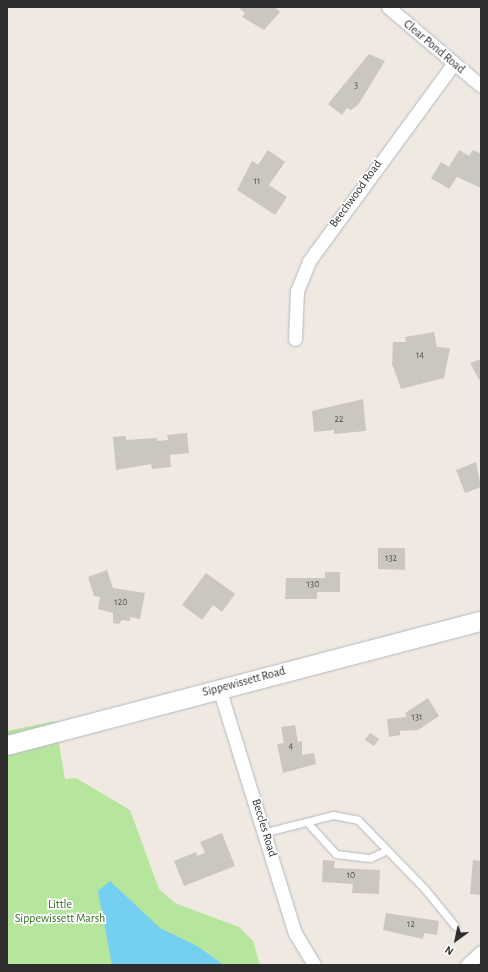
<!DOCTYPE html>
<html>
<head>
<meta charset="utf-8">
<style>
  body { margin:0 }
  #map { position:relative; width:488px; height:972px; overflow:hidden; background:#efe9e1; font-family:"Alegreya Sans",sans-serif }
  div>[style] { position:absolute }
  .green>* { inset:0; background:#b6e59e }
  .water>* { inset:0; background:#75cff0 }
  .building>* { inset:0; background:#cbc7bf }
  .roads { filter:drop-shadow(0 0 1px #b4b7c1) drop-shadow(0 0 1px #b4b7c1) }
  .service>* { height:7px; margin:-3.5px; padding:0 3.5px; transform-origin:3.5px; border-radius:3.5px; background:#fff }
  .minor>* { height:13px; margin:-6.5px; padding:0 6.5px; transform-origin:6.5px; border-radius:6.5px; background:#fff }
  .secondary>* { height:19px; margin:-9.5px; padding:0 9.5px; transform-origin:9.5px; border-radius:9.5px; background:#fff }
  span { translate:-50% -50%; white-space:nowrap; text-align:center; line-height:1.15; -webkit-text-stroke:3.5px #fff; paint-order:stroke }
  .number-label { font-size:10px; color:#555452 }
  .number-label span { -webkit-text-stroke-width:0 }
  .street-label { font-size:12px; color:#2e2e2e }
  .park-label { font-size:12px; color:#2c6e1b }
  .frame { position:absolute; inset:0; border:8px solid #2e2e2e; pointer-events:none }
  .north { position:absolute; left:436px; top:920px; width:40px; height:40px; -webkit-text-stroke:3px #fff; paint-order:stroke; rotate:213deg; font-size:11px; font-weight:700; line-height:16px; text-align:center; color:#2e2e2e }
  .north::after { content:''; display:block; margin:auto; width:14px; height:18px; background:#2e2e2e; clip-path:polygon(50% 0,100% 100%,50% 72%,0 100%) }
</style>
</head>
<body>
<div id="map">
  <div class="green">
    <div style="clip-path:polygon(55px 721px,65px 779px,76px 778px,130px 810px,159px 889px,175px 903px,239px 927px,253px 941px,260px 965px,7px 965px,7px 731px)"></div>
  </div>
  <div class="water">
    <div style="clip-path:polygon(110px 881px,160px 928px,197px 946px,224px 965px,112px 965px,98px 891px)"></div>
  </div>
  <div class="building">
    <div style="clip-path:polygon(274px 7px,280px 12px,264px 30px,242px 17px,245px 13px,239px 8px)"></div>
    <div style="clip-path:polygon(369px 54px,385px 61px,358px 105px,351px 110px,347px 108px,342px 115px,328px 104px)"></div>
    <div style="clip-path:polygon(268px 150px,285px 162px,269px 185px,287px 197px,275px 215px,237px 190px,252px 161px,258px 165px)"></div>
    <div style="clip-path:polygon(459px 150px,469px 156px,473px 150px,481px 154px,481px 188px,457px 177px,449px 189px,431px 178px,441px 162px,449px 167px)"></div>
    <div style="clip-path:polygon(434px 332px,437px 347px,450px 348px,444px 378px,401px 389px,392px 364px,393px 342px,406px 342px,405px 337px)"></div>
    <div style="clip-path:polygon(481px 359px,481px 383px,470px 363px)"></div>
    <div style="clip-path:polygon(363px 399px,366px 431px,334px 434px,334px 430px,314px 432px,312px 411px)"></div>
    <div style="clip-path:polygon(187px 433px,189px 453px,170px 455px,171px 467px,152px 469px,151px 464px,116px 470px,113px 437px,126px 436px,126px 440px,157px 438px,157px 441px,168px 440px,167px 435px)"></div>
    <div style="clip-path:polygon(476px 462px,481px 487px,465px 493px,456px 470px)"></div>
    <div style="clip-path:polygon(378px 548px,405px 548px,405px 570px,378px 569px)"></div>
    <div style="clip-path:polygon(107px 570px,113px 588px,145px 593px,140px 619px,130px 617px,130px 621px,122px 620px,119px 624px,113px 623px,113px 613px,98px 609px,100px 597px,94px 596px,88px 577px)"></div>
    <div style="clip-path:polygon(325px 572px,340px 572px,340px 592px,317px 592px,317px 599px,285px 599px,286px 578px,325px 578px)"></div>
    <div style="clip-path:polygon(206px 573px,235px 594px,222px 612px,213px 605px,202px 620px,182px 605px)"></div>
    <div style="clip-path:polygon(428px 698px,439px 716px,418px 730px,400px 731px,400px 735px,389px 737px,387px 719px,407px 717px,405px 713px)"></div>
    <div style="clip-path:polygon(295px 725px,298px 742px,302px 741px,302px 755px,314px 753px,316px 764px,283px 773px,277px 744px,284px 743px,281px 727px)"></div>
    <div style="clip-path:polygon(370px 733px,379px 739px,374px 746px,365px 740px)"></div>
    <div style="clip-path:polygon(222px 833px,235px 866px,184px 886px,174px 861px,196px 852px,197px 856px,205px 853px,200px 842px)"></div>
    <div style="clip-path:polygon(323px 860px,335px 861px,334px 868px,380px 870px,379px 894px,352px 893px,353px 884px,322px 882px)"></div>
    <div style="clip-path:polygon(473px 860px,481px 861px,481px 895px,470px 894px)"></div>
    <div style="clip-path:polygon(386px 913px,439px 921px,437px 935px,424px 933px,423px 939px,383px 930px)"></div>
  </div>
  <div class="roads">
    <div class="service">
      <div style="left:307px;top:822px;width:43px;rotate:47.8deg"></div>
      <div style="left:336px;top:854px;width:34px;rotate:7deg"></div>
      <div style="left:370px;top:858px;width:17px;rotate:-25deg"></div>
      <div style="left:266px;top:832px;width:69px;rotate:-14.2deg"></div>
      <div style="left:333px;top:815px;width:25px;rotate:11deg"></div>
      <div style="left:358px;top:820px;width:95px;rotate:45.9deg"></div>
      <div style="left:424px;top:888px;width:49px;rotate:50.8deg"></div>
    </div>
    <div class="minor">
      <div style="left:388px;top:7px;width:122px;rotate:40.3deg"></div>
      <div style="left:295px;top:339px;width:48px;rotate:-87.6deg"></div>
      <div style="left:297px;top:291px;width:32px;rotate:-68deg"></div>
      <div style="left:309px;top:261px;width:245px;rotate:-53.8deg"></div>
      <div style="left:219px;top:688px;width:257px;rotate:72.8deg"></div>
      <div style="left:295px;top:933px;width:37px;rotate:59deg"></div>
      <div style="left:467px;top:965px;width:19px;rotate:-43deg"></div>
    </div>
    <div class="secondary">
      <div style="left:7px;top:745px;width:490px;rotate:-14.7deg"></div>
    </div>
  </div>
  <div class="number-label">
    <span style="left:356px;top:86px">3</span>
    <span style="left:257px;top:182px">11</span>
    <span style="left:420px;top:356px">14</span>
    <span style="left:339px;top:420px">22</span>
    <span style="left:391px;top:559px">132</span>
    <span style="left:313px;top:585px">130</span>
    <span style="left:121px;top:603px">120</span>
    <span style="left:417px;top:718px">131</span>
    <span style="left:291px;top:747px">4</span>
    <span style="left:351px;top:876px">10</span>
    <span style="left:411px;top:925px">12</span>
  </div>
  <div class="street-label">
    <span style="left:434px;top:47px;rotate:40deg">Clear Pond Road</span>
    <span style="left:356px;top:194px;rotate:-54deg">Beechwood Road</span>
    <span style="left:244px;top:682px;rotate:-15deg">Sippewissett Road</span>
    <span style="left:264px;top:828px;rotate:73deg">Beccles Road</span>
  </div>
  <div class="park-label">
    <span style="left:60px;top:912px">Little<br>Sippewissett Marsh</span>
  </div>
  <div class="frame"></div>
  <div class="north">N</div>
</div>
</body>
</html>
